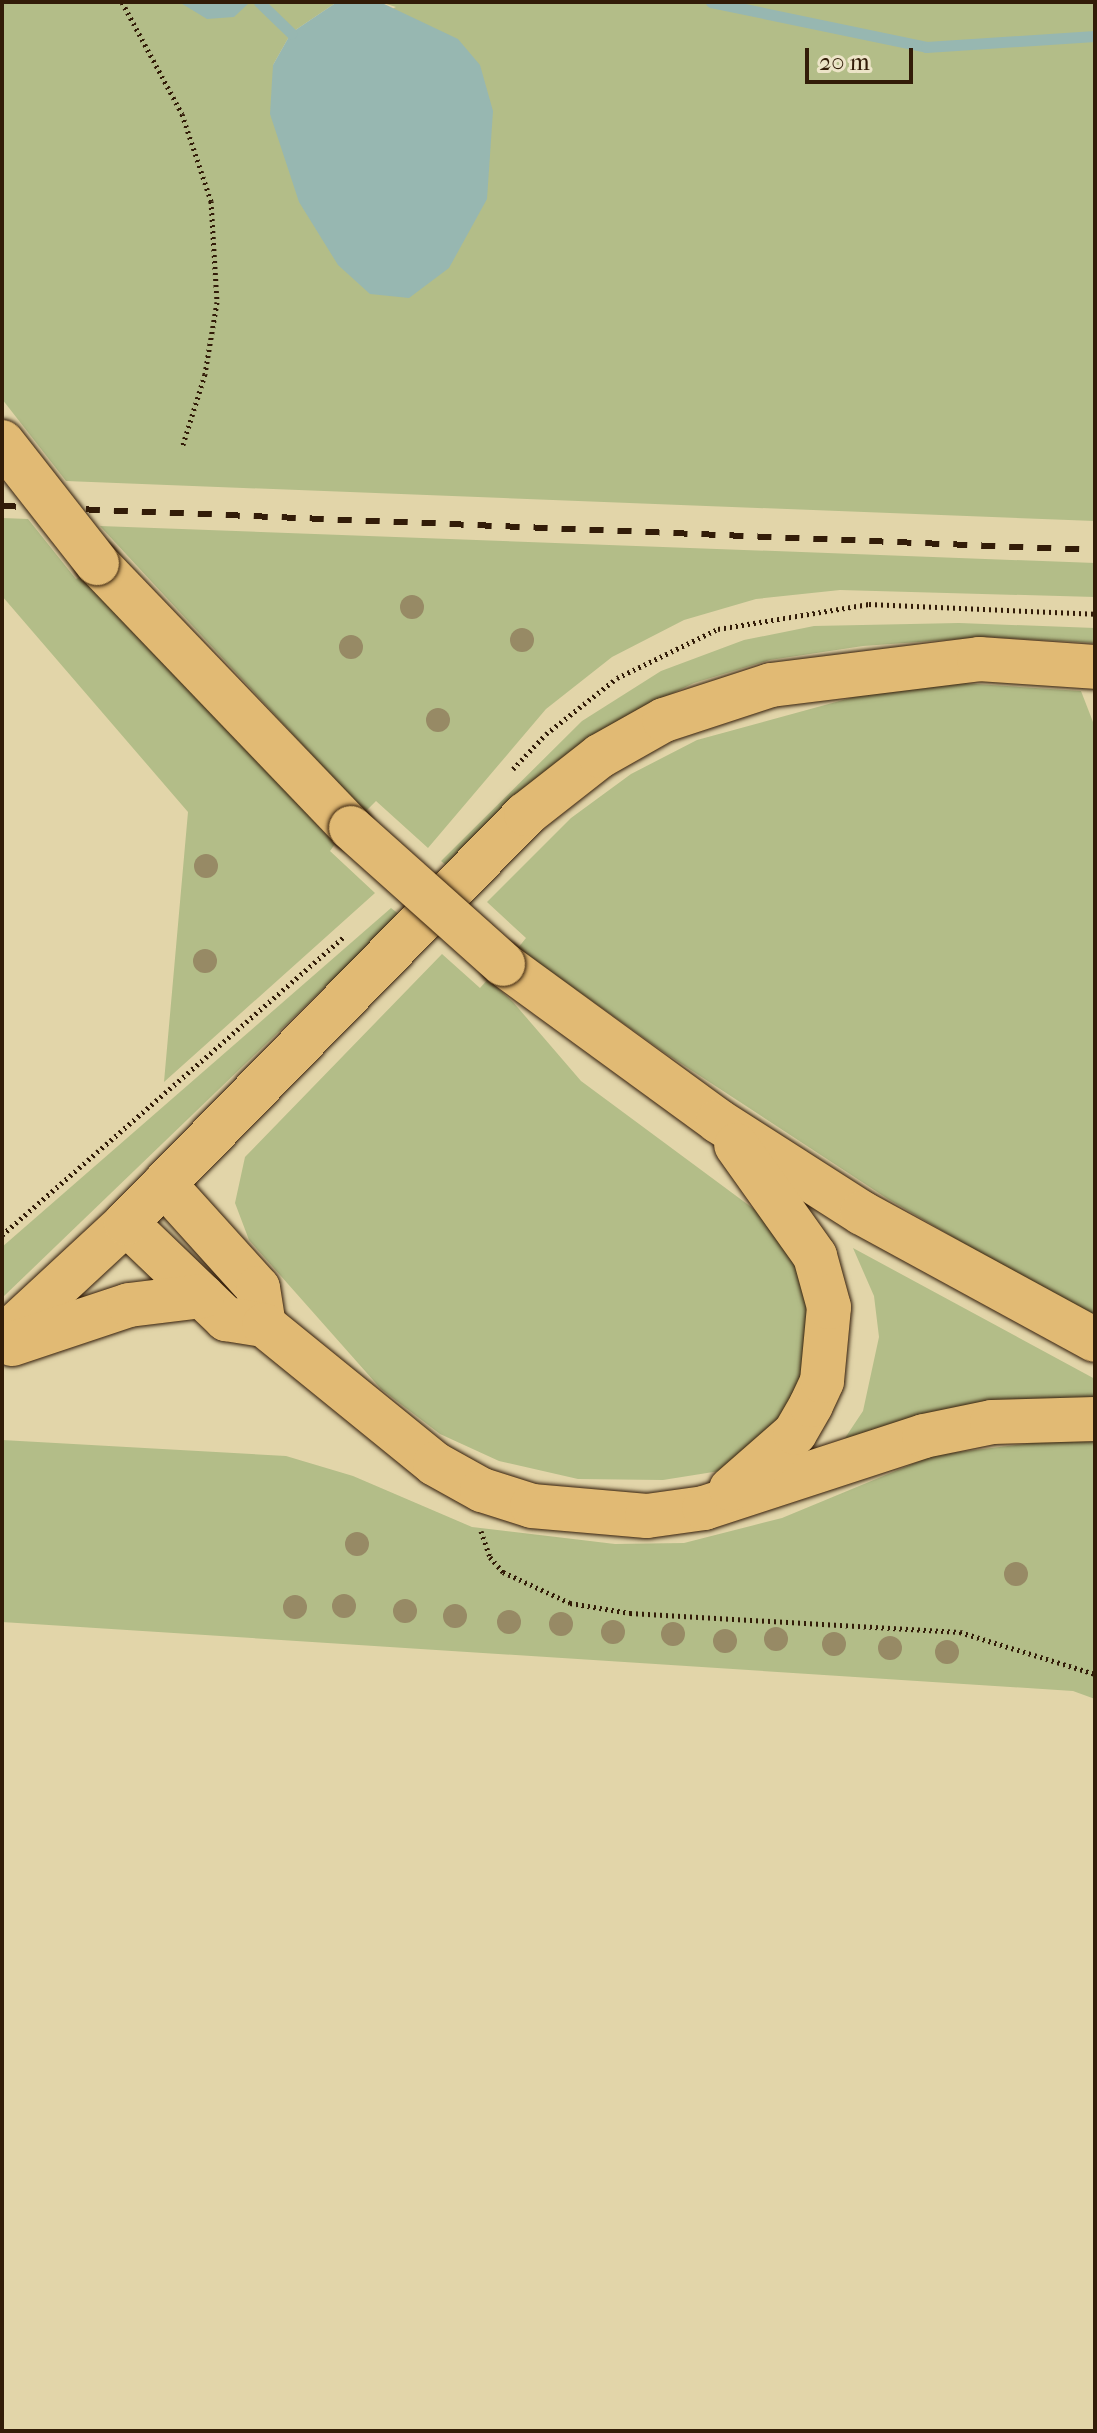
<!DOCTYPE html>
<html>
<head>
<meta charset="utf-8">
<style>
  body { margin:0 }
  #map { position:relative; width:1097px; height:2433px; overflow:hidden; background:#e2d5a9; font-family:"IM FELL French Canon",serif }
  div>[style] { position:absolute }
  .green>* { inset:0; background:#b3bd88 }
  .water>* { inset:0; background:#97b7b1 }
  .stream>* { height:11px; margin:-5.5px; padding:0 5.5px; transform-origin:5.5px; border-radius:5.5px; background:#97b7b1 }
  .path>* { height:5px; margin-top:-2.5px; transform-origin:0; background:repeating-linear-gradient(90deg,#321c08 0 2px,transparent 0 6px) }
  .roads { filter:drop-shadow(0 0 2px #321c08) drop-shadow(0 0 2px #321c08) }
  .primary>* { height:44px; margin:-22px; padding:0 22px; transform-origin:22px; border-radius:22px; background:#e1ba74 }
  .rail>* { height:6px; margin-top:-3px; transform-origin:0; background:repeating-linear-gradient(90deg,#321c08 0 14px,transparent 0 28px) }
  .bridges { filter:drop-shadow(0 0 2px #321c08) drop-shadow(0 0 2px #321c08) }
  .primary-bridge>* { height:44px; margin:-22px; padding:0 22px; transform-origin:22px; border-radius:22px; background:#e1ba74 }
  .trees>* { width:24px; height:24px; margin:-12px; border-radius:50%; background:#978a65 }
  span { translate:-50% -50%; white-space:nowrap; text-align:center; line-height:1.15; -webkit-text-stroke:6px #ece4c7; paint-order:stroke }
  .frame { position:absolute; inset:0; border:4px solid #321c08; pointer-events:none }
  .scale { position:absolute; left:805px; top:48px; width:108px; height:36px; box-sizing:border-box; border:4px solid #321c08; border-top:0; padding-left:10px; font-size:24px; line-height:28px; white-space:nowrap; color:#321c08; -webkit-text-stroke:6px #ece4c7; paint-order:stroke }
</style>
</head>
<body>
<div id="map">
  <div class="green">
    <div style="clip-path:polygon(2px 2px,337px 2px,291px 33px,273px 65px,396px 7px,380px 2px,1095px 2px,1095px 521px,66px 481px,2px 399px)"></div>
    <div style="clip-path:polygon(2px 518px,28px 519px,76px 579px,85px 574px,335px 844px,330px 851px,375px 893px,164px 1082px,188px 812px,2px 596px)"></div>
    <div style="clip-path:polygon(100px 526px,1095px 563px,1095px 597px,840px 590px,756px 599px,684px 620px,612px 657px,546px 709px,428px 848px,376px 801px,365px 812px)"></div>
    <div style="clip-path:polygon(959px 623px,1095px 628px,1095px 643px,988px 637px,863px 646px,770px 660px,694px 683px,631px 713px,549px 771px,447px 866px,441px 861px,582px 721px,661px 671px,744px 640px,814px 626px)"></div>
    <div style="clip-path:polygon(962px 683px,1081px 691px,1093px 722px,1095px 1320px,888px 1199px,665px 1053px,518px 948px,526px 938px,487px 902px,571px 818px,631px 774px,697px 740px,876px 691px)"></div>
    <div style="clip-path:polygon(391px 908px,400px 915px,2px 1298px,2px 1247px)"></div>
    <div style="clip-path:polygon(442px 954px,480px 988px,488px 979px,513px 1002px,581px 1081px,797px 1241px,839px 1369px,732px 1469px,663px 1480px,578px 1479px,499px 1461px,440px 1434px,381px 1389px,249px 1240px,235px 1203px,245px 1157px)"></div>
    <div style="clip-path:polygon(853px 1248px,1095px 1379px,1095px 1402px,910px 1418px,841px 1444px,863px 1411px,879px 1337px,874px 1296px)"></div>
    <div style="clip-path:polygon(1066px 1439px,1095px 1442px,1095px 1699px,1073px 1691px,2px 1622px,2px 1440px,286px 1456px,353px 1476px,472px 1527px,615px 1544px,684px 1543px,782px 1518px,934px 1455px)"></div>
  </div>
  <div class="water">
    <div style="clip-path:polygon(179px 2px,250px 2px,234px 17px,207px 19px)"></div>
    <div style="clip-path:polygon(337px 2px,380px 2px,458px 39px,480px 65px,493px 111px,487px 199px,449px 268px,409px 298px,370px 294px,338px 265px,299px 202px,270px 114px,273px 65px,291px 33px)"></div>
  </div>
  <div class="stream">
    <div style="left:259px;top:2px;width:45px;rotate:44.1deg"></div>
    <div style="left:711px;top:2px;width:220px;rotate:11.8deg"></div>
    <div style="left:926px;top:47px;width:169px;rotate:-3.7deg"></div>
  </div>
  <div class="path">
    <div style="left:122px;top:2px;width:127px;rotate:61.8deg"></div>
    <div style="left:182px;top:114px;width:92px;rotate:71.6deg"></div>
    <div style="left:211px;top:201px;width:101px;rotate:86.6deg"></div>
    <div style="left:217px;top:302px;width:73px;rotate:99.5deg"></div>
    <div style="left:205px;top:374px;width:77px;rotate:107.3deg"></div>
    <div style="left:513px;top:769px;width:48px;rotate:-46.7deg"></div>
    <div style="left:546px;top:734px;width:90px;rotate:-38.3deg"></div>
    <div style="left:617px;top:678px;width:112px;rotate:-25.9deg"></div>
    <div style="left:718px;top:629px;width:153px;rotate:-9.4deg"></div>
    <div style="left:869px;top:604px;width:226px;rotate:2.5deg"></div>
    <div style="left:2px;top:1235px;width:454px;rotate:-41.1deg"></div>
    <div style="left:481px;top:1531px;width:28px;rotate:71deg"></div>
    <div style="left:490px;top:1557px;width:20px;rotate:49deg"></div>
    <div style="left:503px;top:1572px;width:74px;rotate:24.8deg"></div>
    <div style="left:570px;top:1603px;width:61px;rotate:9.5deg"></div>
    <div style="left:630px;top:1613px;width:331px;rotate:3.3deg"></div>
    <div style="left:960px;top:1632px;width:141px;rotate:17.3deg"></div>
  </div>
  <div class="roads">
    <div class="primary">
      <div style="left:97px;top:563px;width:367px;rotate:46.2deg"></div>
      <div style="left:503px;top:964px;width:266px;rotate:36.1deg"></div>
      <div style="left:718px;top:1121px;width:171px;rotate:32.6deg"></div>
      <div style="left:862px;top:1213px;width:265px;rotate:28.6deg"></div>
      <div style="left:164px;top:1184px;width:140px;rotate:47.9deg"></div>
      <div style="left:258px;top:1288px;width:37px;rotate:81deg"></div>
      <div style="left:126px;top:1223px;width:139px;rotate:43.8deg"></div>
      <div style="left:226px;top:1319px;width:38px;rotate:9deg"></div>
      <div style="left:264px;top:1325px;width:220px;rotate:39.1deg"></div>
      <div style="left:435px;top:1464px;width:54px;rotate:29deg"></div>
      <div style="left:482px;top:1490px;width:52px;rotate:17.7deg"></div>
      <div style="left:532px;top:1506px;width:115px;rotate:5deg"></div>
      <div style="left:647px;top:1516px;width:58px;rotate:-8deg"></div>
      <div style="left:704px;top:1508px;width:231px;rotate:-18.1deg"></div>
      <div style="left:924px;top:1436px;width:69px;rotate:-11.6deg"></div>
      <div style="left:992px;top:1422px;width:103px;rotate:-1.7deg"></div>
      <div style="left:2px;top:1338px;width:169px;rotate:-42.8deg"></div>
      <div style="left:126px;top:1223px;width:572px;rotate:-45.64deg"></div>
      <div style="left:526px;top:814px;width:94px;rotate:-38.1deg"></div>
      <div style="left:600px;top:756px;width:73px;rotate:-29.4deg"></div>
      <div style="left:664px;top:720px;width:113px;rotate:-18.1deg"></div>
      <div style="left:771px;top:685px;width:210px;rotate:-7.1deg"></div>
      <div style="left:979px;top:659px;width:116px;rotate:3.9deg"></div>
      <div style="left:12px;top:1344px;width:123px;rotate:-18.4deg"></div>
      <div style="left:129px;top:1305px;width:74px;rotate:-7deg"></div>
      <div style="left:731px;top:1489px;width:85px;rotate:-41.2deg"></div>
      <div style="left:795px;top:1433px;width:32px;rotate:-60deg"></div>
      <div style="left:811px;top:1405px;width:26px;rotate:-65deg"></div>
      <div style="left:822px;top:1381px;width:74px;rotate:-84.6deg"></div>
      <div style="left:829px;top:1307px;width:53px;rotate:-105.4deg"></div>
      <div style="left:815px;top:1256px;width:136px;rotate:-125.4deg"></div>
    </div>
  </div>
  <div class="rail">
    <div style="left:2px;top:506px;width:1094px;rotate:2.31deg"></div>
  </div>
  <div class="bridges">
    <div class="primary-bridge">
      <div style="left:2px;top:442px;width:154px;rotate:51.9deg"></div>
      <div style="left:351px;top:828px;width:204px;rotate:41.8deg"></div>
    </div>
  </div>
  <div class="trees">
    <div style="left:412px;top:607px"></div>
    <div style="left:522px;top:640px"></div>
    <div style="left:351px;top:647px"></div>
    <div style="left:438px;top:720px"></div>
    <div style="left:206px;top:866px"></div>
    <div style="left:205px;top:961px"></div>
    <div style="left:357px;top:1544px"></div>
    <div style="left:1016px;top:1574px"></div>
    <div style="left:344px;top:1606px"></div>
    <div style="left:295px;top:1607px"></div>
    <div style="left:405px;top:1611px"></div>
    <div style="left:455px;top:1616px"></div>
    <div style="left:509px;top:1622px"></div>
    <div style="left:561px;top:1624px"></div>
    <div style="left:613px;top:1632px"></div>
    <div style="left:673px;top:1634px"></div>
    <div style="left:776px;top:1639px"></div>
    <div style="left:725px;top:1641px"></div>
    <div style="left:834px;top:1644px"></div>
    <div style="left:890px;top:1648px"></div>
    <div style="left:947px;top:1652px"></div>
  </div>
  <div class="frame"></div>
  <div class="scale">20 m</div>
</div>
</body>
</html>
